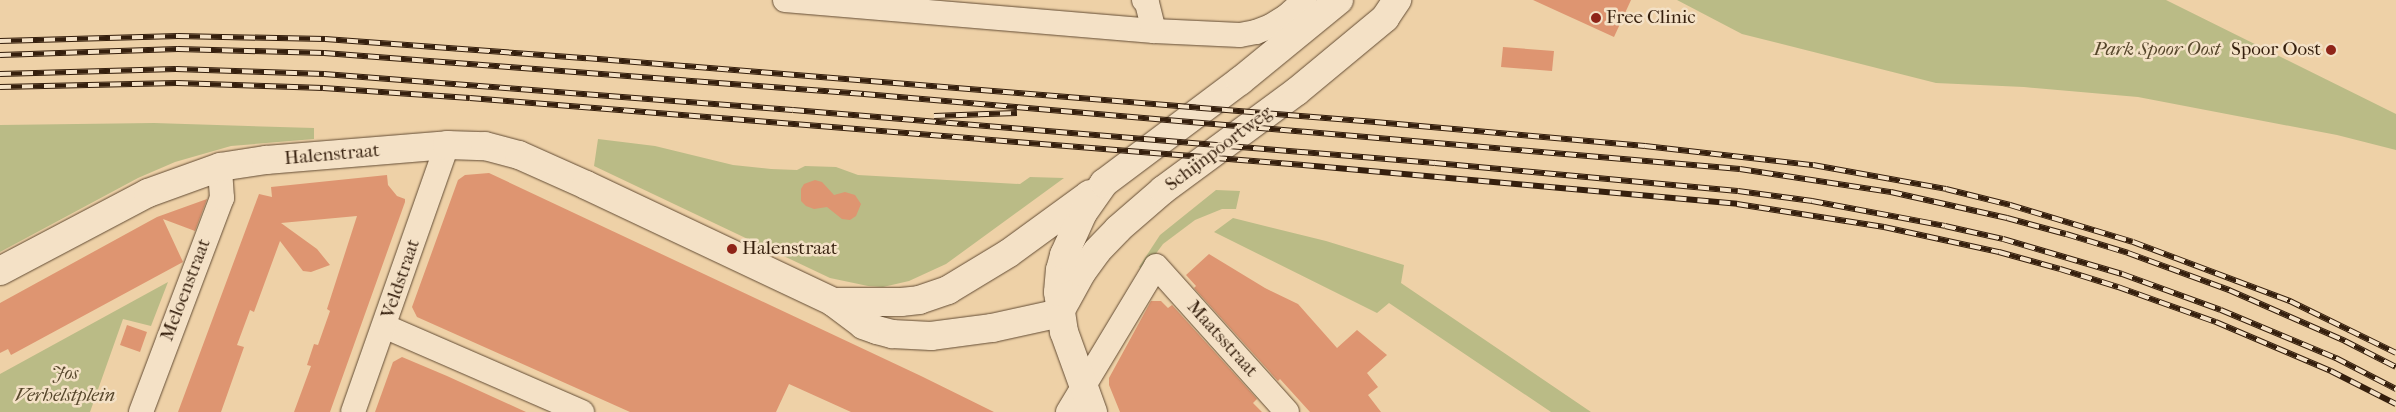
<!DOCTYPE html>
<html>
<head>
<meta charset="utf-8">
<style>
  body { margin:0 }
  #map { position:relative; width:2396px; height:412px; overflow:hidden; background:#eed1a7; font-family:"IM FELL French Canon",serif }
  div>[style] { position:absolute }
  .green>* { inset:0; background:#babb86 }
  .building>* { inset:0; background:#de9571 }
  .roads { filter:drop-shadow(0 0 1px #634c34) drop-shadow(0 0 1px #634c34) }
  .street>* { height:24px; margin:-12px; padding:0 12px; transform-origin:12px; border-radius:12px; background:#f4e1c6 }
  .secondary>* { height:28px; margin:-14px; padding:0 14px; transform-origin:14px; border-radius:14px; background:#f4e1c6 }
  .rail>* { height:5.5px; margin-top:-2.75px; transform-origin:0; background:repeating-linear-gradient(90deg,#f4e1c6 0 11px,#351f0d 0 22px); box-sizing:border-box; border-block:1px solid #351f0d }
  .dots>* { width:14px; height:14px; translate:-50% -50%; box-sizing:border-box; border:2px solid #f4e1c6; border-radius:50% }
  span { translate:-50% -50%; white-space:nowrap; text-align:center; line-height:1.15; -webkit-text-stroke:5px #f4e1c6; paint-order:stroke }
  .poi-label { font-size:19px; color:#351f0d }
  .left { translate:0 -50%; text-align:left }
  .right { translate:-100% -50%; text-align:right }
  .park-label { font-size:19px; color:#56462b; font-style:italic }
  .street-label { font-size:19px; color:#351f0d }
</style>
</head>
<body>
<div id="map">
  <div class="green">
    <div style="clip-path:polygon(1677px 0,2166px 0,2396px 114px,2396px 150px,2337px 135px,2138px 97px,2024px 87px,1936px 83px,1742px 34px)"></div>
    <div style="clip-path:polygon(154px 123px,314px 128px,314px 139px,231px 146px,175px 162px,138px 178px,0 252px,0 125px)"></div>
    <div style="clip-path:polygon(598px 139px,655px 146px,733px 165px,771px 169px,797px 170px,805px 166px,836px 167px,858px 175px,1020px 184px,1030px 177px,1064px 178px,946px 264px,909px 281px,883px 287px,868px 286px,830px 278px,594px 166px)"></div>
    <div style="clip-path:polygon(1216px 190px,1240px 191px,1236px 209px,1222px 209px,1195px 220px,1163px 244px,1144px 270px,1139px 267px,1160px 235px)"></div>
    <div style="clip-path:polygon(1233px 218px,1326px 241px,1404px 265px,1401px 283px,1591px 412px,1551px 412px,1389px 303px,1377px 313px,1214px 232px)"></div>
    <div style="clip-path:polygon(168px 282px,151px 326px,123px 319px,90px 412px,0 412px,0 374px)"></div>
  </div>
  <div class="building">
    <div style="clip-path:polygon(1533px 0,1631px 0,1614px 37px)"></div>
    <div style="clip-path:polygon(1503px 47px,1554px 51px,1552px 71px,1501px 67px)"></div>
    <div style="clip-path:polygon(489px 173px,921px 376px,994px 412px,851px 412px,789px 384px,776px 412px,630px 412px,417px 317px,412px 307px,458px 180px,465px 175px)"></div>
    <div style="clip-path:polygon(387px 175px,388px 185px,397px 196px,405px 199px,405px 202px,330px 412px,294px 412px,311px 366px,307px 365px,314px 344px,318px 345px,330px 311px,327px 309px,357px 216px,281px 223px,317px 249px,330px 265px,311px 272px,303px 271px,280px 241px,254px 312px,250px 310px,237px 345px,244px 347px,221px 412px,178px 412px,259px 194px,272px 197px,271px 187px)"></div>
    <div style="clip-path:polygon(815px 180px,822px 182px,834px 195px,845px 192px,855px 195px,861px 204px,856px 216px,850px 220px,842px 219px,827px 207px,814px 209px,806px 206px,801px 201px,801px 189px,804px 184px)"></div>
    <div style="clip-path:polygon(207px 199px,195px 231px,163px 219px,183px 262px,11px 355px,8px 349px,0 353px,0 303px,157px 217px)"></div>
    <div style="clip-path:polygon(1209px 254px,1265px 288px,1298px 304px,1337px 348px,1357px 330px,1387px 355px,1367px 373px,1378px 387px,1368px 395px,1381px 412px,1310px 412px,1280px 379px,1278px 381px,1194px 288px,1196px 286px,1186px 275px)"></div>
    <div style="clip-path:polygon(1151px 301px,1161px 301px,1168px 308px,1172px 305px,1257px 399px,1253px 403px,1262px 412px,1120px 412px,1109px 385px,1109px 378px)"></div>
    <div style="clip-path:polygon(127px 325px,147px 332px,140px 352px,120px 345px)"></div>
    <div style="clip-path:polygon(402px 357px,447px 376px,526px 412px,375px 412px,393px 362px)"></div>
  </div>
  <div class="roads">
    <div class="street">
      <div style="left:785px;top:0;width:370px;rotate:4.8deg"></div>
      <div style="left:1154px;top:31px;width:86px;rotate:2.7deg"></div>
      <div style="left:1240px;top:35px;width:16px;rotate:-11deg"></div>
      <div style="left:1256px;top:32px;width:16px;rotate:-22deg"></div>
      <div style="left:1271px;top:26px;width:19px;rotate:-32deg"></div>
      <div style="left:1287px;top:16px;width:24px;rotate:-42deg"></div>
      <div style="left:1144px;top:0;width:4px;rotate:45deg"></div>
      <div style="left:1147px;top:3px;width:29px;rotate:76deg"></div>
      <div style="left:384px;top:326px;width:216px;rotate:23.5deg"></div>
      <div style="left:141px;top:412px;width:229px;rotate:-69.3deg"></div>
      <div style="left:222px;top:198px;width:31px;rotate:-94deg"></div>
      <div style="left:353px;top:412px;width:283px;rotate:-70.6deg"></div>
      <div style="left:1068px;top:412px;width:170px;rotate:-58.9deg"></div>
      <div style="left:1156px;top:266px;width:196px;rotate:48.1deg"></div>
    </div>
    <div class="secondary">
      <div style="left:0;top:271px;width:167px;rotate:-27.8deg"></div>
      <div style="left:148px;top:193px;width:77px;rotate:-19.9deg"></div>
      <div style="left:220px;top:167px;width:47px;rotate:-8.7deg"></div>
      <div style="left:266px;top:160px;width:182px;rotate:-4.7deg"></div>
      <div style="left:447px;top:145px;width:38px;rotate:2deg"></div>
      <div style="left:485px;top:146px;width:35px;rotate:15deg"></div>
      <div style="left:519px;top:155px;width:73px;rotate:24.1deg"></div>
      <div style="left:586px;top:185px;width:273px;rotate:25.3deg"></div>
      <div style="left:833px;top:302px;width:38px;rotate:37deg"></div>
      <div style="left:863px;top:325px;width:15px;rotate:20deg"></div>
      <div style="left:877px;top:330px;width:16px;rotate:15deg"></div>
      <div style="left:892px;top:334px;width:39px;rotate:3deg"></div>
      <div style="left:931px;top:336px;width:62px;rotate:-7.5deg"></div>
      <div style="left:992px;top:328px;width:70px;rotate:-12.4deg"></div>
      <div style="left:833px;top:302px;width:68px"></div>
      <div style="left:901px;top:302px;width:18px;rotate:-6deg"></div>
      <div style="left:919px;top:300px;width:31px;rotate:-19deg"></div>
      <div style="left:948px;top:290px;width:71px;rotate:-31.2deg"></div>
      <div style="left:1009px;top:253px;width:100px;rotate:-36.1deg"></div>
      <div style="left:1061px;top:310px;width:43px;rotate:-61.1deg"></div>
      <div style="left:1082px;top:272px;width:26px;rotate:-54deg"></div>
      <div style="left:1097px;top:251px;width:30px;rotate:-46deg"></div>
      <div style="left:1118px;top:229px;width:60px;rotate:-40.9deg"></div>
      <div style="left:1163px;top:190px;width:165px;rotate:-36.4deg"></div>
      <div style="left:1296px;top:92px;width:116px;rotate:-39.7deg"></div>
      <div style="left:1385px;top:18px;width:22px;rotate:-56deg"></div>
      <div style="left:1093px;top:412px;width:85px;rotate:-109.9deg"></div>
      <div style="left:1064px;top:332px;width:40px;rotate:-98.5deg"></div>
      <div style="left:1058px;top:292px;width:22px;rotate:-85deg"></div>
      <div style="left:1060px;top:270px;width:16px;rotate:-75deg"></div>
      <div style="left:1064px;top:255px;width:46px;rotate:-65.7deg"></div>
      <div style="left:1083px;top:213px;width:37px;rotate:-55deg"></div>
      <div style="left:1104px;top:183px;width:170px;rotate:-36.9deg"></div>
      <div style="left:1240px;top:81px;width:128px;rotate:-39.3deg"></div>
    </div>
  </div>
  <div class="rail">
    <div style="left:0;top:41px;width:178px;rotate:-1.6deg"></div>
    <div style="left:178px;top:36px;width:147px;rotate:1.2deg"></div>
    <div style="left:325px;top:39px;width:262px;rotate:4.2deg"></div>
    <div style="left:586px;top:58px;width:792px;rotate:4.64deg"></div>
    <div style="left:1375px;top:122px;width:271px;rotate:5.1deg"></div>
    <div style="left:1645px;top:146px;width:169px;rotate:6.5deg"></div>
    <div style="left:1813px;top:165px;width:135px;rotate:10.2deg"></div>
    <div style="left:1946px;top:189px;width:66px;rotate:14deg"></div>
    <div style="left:2010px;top:205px;width:128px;rotate:16.7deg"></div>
    <div style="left:2133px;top:242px;width:168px;rotate:20.6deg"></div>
    <div style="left:2290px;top:301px;width:118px;rotate:26.1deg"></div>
    <div style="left:0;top:55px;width:178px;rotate:-1.9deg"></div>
    <div style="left:178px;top:49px;width:146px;rotate:1.6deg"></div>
    <div style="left:324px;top:53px;width:542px;rotate:4.34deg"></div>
    <div style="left:864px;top:94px;width:879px;rotate:4.89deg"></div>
    <div style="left:1740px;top:169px;width:153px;rotate:8.7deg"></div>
    <div style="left:1891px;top:192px;width:119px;rotate:12.6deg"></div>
    <div style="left:2007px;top:218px;width:61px;rotate:15.2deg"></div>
    <div style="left:2066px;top:234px;width:65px;rotate:17deg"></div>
    <div style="left:2128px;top:253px;width:108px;rotate:20.1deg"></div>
    <div style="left:2229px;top:290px;width:127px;rotate:23.7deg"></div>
    <div style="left:2345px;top:341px;width:57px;rotate:27deg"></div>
    <div style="left:0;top:74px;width:176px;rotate:-1.6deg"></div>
    <div style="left:176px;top:69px;width:148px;rotate:1.9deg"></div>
    <div style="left:324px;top:74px;width:470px;rotate:4.4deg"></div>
    <div style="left:793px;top:110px;width:644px;rotate:4.72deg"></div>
    <div style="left:1435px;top:163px;width:304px;rotate:5.3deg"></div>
    <div style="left:1738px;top:191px;width:75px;rotate:7.7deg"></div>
    <div style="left:1812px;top:201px;width:135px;rotate:10.6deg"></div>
    <div style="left:1945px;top:226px;width:59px;rotate:12.6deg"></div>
    <div style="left:2003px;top:239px;width:124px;rotate:16.4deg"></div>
    <div style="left:2122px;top:274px;width:105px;rotate:20deg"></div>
    <div style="left:2221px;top:310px;width:125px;rotate:22.7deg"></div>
    <div style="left:2336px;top:358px;width:68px;rotate:27.3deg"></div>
    <div style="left:0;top:87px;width:177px;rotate:-1.3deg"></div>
    <div style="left:177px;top:83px;width:146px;rotate:2deg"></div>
    <div style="left:323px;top:88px;width:147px;rotate:3.9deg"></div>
    <div style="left:470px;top:98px;width:836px;rotate:4.6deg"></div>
    <div style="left:1303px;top:165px;width:436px;rotate:5.1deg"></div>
    <div style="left:1737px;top:204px;width:149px;rotate:8.9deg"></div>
    <div style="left:1884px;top:227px;width:118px;rotate:12.3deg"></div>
    <div style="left:1999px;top:252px;width:63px;rotate:15.6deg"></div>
    <div style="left:2060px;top:269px;width:61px;rotate:17.2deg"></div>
    <div style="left:2118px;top:287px;width:104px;rotate:19.7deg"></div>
    <div style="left:2216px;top:322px;width:125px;rotate:23.1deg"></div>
    <div style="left:2331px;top:371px;width:73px;rotate:26.9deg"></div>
    <div style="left:934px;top:116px;width:83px;rotate:-2.1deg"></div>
  </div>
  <div class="dots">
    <div style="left:1596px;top:18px;background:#8f2418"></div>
    <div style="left:2331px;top:50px;background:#8f2418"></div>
    <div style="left:732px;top:249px;background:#8f2418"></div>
  </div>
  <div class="poi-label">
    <span class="left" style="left:1606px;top:18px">Free Clinic</span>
    <span class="right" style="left:2321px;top:50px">Spoor Oost</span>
    <span class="left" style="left:742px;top:249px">Halenstraat</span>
  </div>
  <div class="park-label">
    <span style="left:2157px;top:50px">Park Spoor Oost</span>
    <span style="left:65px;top:385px">Jos<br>Verhelstplein</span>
  </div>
  <div class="street-label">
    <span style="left:1219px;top:149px;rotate:-37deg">Schijnpoortweg</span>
    <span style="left:332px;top:155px;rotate:-5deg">Halenstraat</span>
    <span style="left:401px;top:279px;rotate:-71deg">Veldstraat</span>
    <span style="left:186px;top:290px;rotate:-69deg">Meloenstraat</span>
    <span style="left:1222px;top:339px;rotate:48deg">Maatsstraat</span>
  </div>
</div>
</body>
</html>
